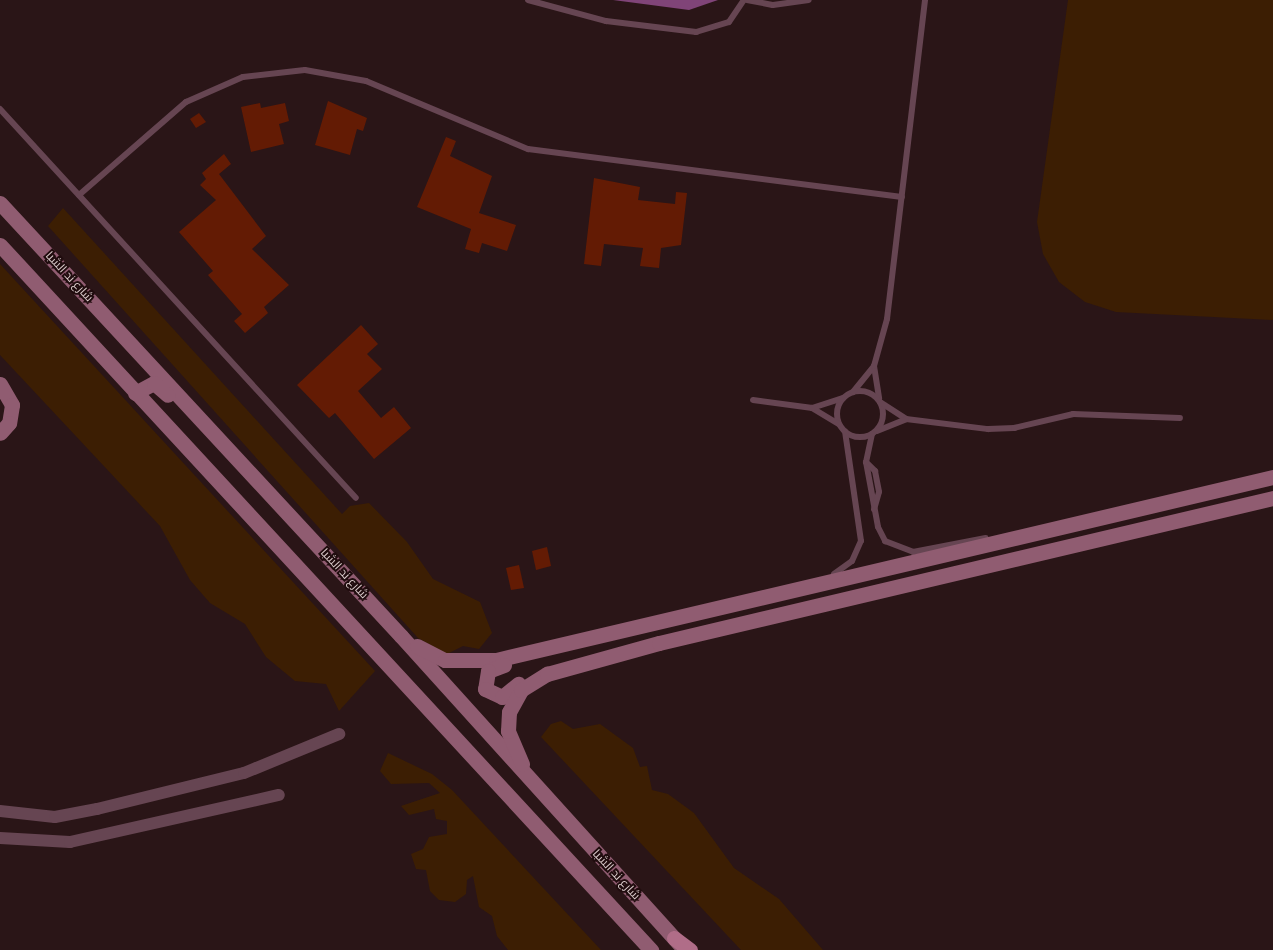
<!DOCTYPE html>
<html>
<head>
<meta charset="utf-8">
<style>
  body { margin:0 }
  #map { position:relative; width:1273px; height:950px; overflow:hidden; background:#2a1517; font-family:Helvetica,Cairo,sans-serif }
  div>[style] { position:absolute }
  .green>* { inset:0; background:#3c1e03 }
  .water>* { inset:0; background:#804478 }
  .building>* { inset:0; background:#631b04 }
  .lane>* { height:6px; margin:-3px; padding:0 3px; transform-origin:3px; border-radius:3px; background:#664552 }
  .lane>.ring { margin:-3px; padding:0; box-sizing:content-box; background:none; border:6px solid #664552; border-radius:50% }
  .street>* { height:12px; margin:-6px; padding:0 6px; transform-origin:6px; border-radius:6px; background:#664552 }
  .secondary>* { height:15px; margin:-7.5px; padding:0 7.5px; transform-origin:7.5px; border-radius:7.5px; background:#905c71 }
  .primary>* { height:15px; margin:-7.5px; padding:0 7.5px; transform-origin:7.5px; border-radius:7.5px; background:#b06d88 }
  span { translate:-50% -50%; white-space:nowrap; text-align:center; line-height:1.15; -webkit-text-stroke:4px #200c0e; paint-order:stroke }
  .street-label { font-size:12px; color:#dccdcd }
</style>
</head>
<body>
<div id="map">
  <div class="green">
    <div style="clip-path:polygon(1068px 0,1273px 0,1273px 320px,1116px 312px,1085px 302px,1059px 282px,1043px 254px,1037px 222px)"></div>
    <div style="clip-path:polygon(63px 208px,342px 514px,350px 506px,369px 503px,407px 542px,433px 579px,480px 602px,492px 633px,479px 649px,463px 646px,447px 654px,418px 638px,48px 226px)"></div>
    <div style="clip-path:polygon(0 264px,375px 671px,339px 711px,326px 684px,295px 681px,266px 657px,245px 624px,210px 603px,190px 580px,160px 526px,0 355px)"></div>
    <div style="clip-path:polygon(561px 721px,573px 729px,600px 724px,633px 748px,640px 767px,647px 766px,652px 790px,668px 794px,694px 813px,734px 868px,779px 899px,823px 950px,741px 950px,541px 737px,551px 724px)"></div>
    <div style="clip-path:polygon(388px 753px,432px 774px,452px 790px,601px 950px,508px 950px,497px 936px,492px 916px,479px 907px,473px 876px,467px 880px,466px 894px,455px 902px,439px 900px,430px 891px,426px 870px,416px 869px,411px 854px,423px 849px,429px 837px,447px 834px,447px 821px,436px 819px,434px 809px,409px 815px,401px 806px,440px 793px,429px 783px,391px 784px,380px 771px)"></div>
  </div>
  <div class="water">
    <div style="clip-path:polygon(613px 0,718px 0,689px 10px)"></div>
  </div>
  <div class="building">
    <div style="clip-path:polygon(328px 101px,367px 118px,363px 131px,357px 129px,350px 155px,315px 145px)"></div>
    <div style="clip-path:polygon(260px 103px,261px 108px,285px 103px,289px 121px,279px 124px,284px 144px,251px 152px,241px 107px)"></div>
    <div style="clip-path:polygon(199px 113px,206px 122px,196px 128px,190px 119px)"></div>
    <div style="clip-path:polygon(446px 137px,456px 141px,450px 156px,492px 176px,479px 213px,516px 225px,507px 251px,482px 243px,479px 253px,465px 249px,471px 229px,417px 207px)"></div>
    <div style="clip-path:polygon(224px 154px,231px 164px,219px 174px,266px 236px,252px 249px,289px 285px,264px 307px,268px 313px,245px 333px,234px 321px,242px 314px,208px 275px,213px 271px,179px 232px,216px 200px,200px 185px,206px 179px,202px 173px)"></div>
    <div style="clip-path:polygon(594px 178px,640px 187px,638px 200px,675px 204px,676px 192px,687px 193px,681px 245px,661px 248px,659px 268px,640px 266px,643px 248px,604px 244px,601px 266px,584px 264px)"></div>
    <div style="clip-path:polygon(361px 325px,378px 344px,367px 354px,382px 369px,358px 391px,381px 418px,394px 407px,411px 428px,374px 459px,335px 413px,329px 418px,297px 385px)"></div>
    <div style="clip-path:polygon(547px 547px,551px 566px,536px 570px,532px 551px)"></div>
    <div style="clip-path:polygon(519px 565px,524px 588px,511px 590px,506px 568px)"></div>
  </div>
  <div class="lane">
    <div style="left:528px;top:0;width:81px;rotate:15.1deg"></div>
    <div style="left:606px;top:21px;width:91px;rotate:7deg"></div>
    <div style="left:696px;top:32px;width:34px;rotate:-17deg"></div>
    <div style="left:729px;top:22px;width:27px;rotate:-56deg"></div>
    <div style="left:747px;top:0;width:26px;rotate:11deg"></div>
    <div style="left:773px;top:5px;width:36px;rotate:-8deg"></div>
    <div style="left:0;top:109px;width:527px;rotate:47.54deg"></div>
    <div style="left:79px;top:195px;width:142px;rotate:-41deg"></div>
    <div style="left:186px;top:102px;width:62px;rotate:-23.7deg"></div>
    <div style="left:243px;top:77px;width:62px;rotate:-6.4deg"></div>
    <div style="left:305px;top:70px;width:62px;rotate:10.2deg"></div>
    <div style="left:366px;top:81px;width:176px;rotate:22.8deg"></div>
    <div style="left:528px;top:149px;width:377px;rotate:7.3deg"></div>
    <div style="left:874px;top:366px;width:33px;rotate:81deg"></div>
    <div class="ring" style="left:837px;top:391px;width:40px;height:40px"></div>
    <div style="left:853px;top:392px;width:33px;rotate:-51deg"></div>
    <div style="left:874px;top:366px;width:49px;rotate:-74.5deg"></div>
    <div style="left:887px;top:319px;width:321px;rotate:-83.2deg"></div>
    <div style="left:753px;top:400px;width:60px;rotate:7.7deg"></div>
    <div style="left:812px;top:408px;width:31px;rotate:31deg"></div>
    <div style="left:880px;top:402px;width:31px;rotate:33deg"></div>
    <div style="left:906px;top:419px;width:83px;rotate:7deg"></div>
    <div style="left:988px;top:429px;width:26px;rotate:-2deg"></div>
    <div style="left:1014px;top:428px;width:61px;rotate:-13.3deg"></div>
    <div style="left:1073px;top:414px;width:107px;rotate:2.1deg"></div>
    <div style="left:812px;top:408px;width:33px;rotate:-18deg"></div>
    <div style="left:877px;top:431px;width:31px;rotate:-22deg"></div>
    <div style="left:872px;top:434px;width:29px;rotate:102deg"></div>
    <div style="left:866px;top:462px;width:66px;rotate:79.5deg"></div>
    <div style="left:878px;top:527px;width:16px;rotate:63deg"></div>
    <div style="left:885px;top:541px;width:30px;rotate:21deg"></div>
    <div style="left:913px;top:552px;width:74px;rotate:-10.9deg"></div>
    <div style="left:866px;top:462px;width:13px;rotate:45deg"></div>
    <div style="left:875px;top:471px;width:21px;rotate:79deg"></div>
    <div style="left:879px;top:492px;width:18px;rotate:106deg"></div>
    <div style="left:834px;top:574px;width:22px;rotate:-36deg"></div>
    <div style="left:852px;top:561px;width:22px;rotate:-66deg"></div>
    <div style="left:861px;top:541px;width:111px;rotate:-98.3deg"></div>
  </div>
  <div class="street">
    <div style="left:0;top:811px;width:55px;rotate:6.2deg"></div>
    <div style="left:55px;top:817px;width:43px;rotate:-10.8deg"></div>
    <div style="left:97px;top:809px;width:151px;rotate:-13.8deg"></div>
    <div style="left:244px;top:773px;width:103px;rotate:-22.3deg"></div>
    <div style="left:0;top:838px;width:70px;rotate:3.3deg"></div>
    <div style="left:70px;top:842px;width:214px;rotate:-12.7deg"></div>
  </div>
  <div class="secondary">
    <div style="left:0;top:203px;width:590px;rotate:47.2deg"></div>
    <div style="left:401px;top:636px;width:421px;rotate:47.9deg"></div>
    <div style="left:0;top:245px;width:960px;rotate:47.28deg"></div>
    <div style="left:0;top:384px;width:24px;rotate:60deg"></div>
    <div style="left:12px;top:405px;width:18px;rotate:99deg"></div>
    <div style="left:9px;top:423px;width:13px;rotate:132deg"></div>
    <div style="left:135px;top:393px;width:21px;rotate:-28deg"></div>
    <div style="left:154px;top:383px;width:18px;rotate:41deg"></div>
    <div style="left:417px;top:646px;width:31px;rotate:27deg"></div>
    <div style="left:445px;top:660px;width:51px"></div>
    <div style="left:496px;top:660px;width:798px;rotate:-13.25deg"></div>
    <div style="left:504px;top:665px;width:17px;rotate:159deg"></div>
    <div style="left:488px;top:671px;width:18px;rotate:99deg"></div>
    <div style="left:485px;top:689px;width:19px;rotate:25deg"></div>
    <div style="left:502px;top:697px;width:21px;rotate:-39deg"></div>
    <div style="left:522px;top:764px;width:36px;rotate:-113deg"></div>
    <div style="left:508px;top:731px;width:19px;rotate:-87deg"></div>
    <div style="left:509px;top:712px;width:25px;rotate:-61deg"></div>
    <div style="left:521px;top:690px;width:31px;rotate:-32deg"></div>
    <div style="left:547px;top:674px;width:116px;rotate:-15.5deg"></div>
    <div style="left:659px;top:643px;width:631px;rotate:-13.29deg"></div>
  </div>
  <div class="primary">
    <div style="left:674px;top:938px;width:20px;rotate:37deg"></div>
  </div>
  <div class="street-label">
    <span style="left:69px;top:277px;rotate:47deg">شارع ند الشبا</span>
    <span style="left:344px;top:574px;rotate:47deg">شارع ند الشبا</span>
    <span style="left:616px;top:875px;rotate:47deg">شارع ند الشبا</span>
  </div>
</div>
</body>
</html>
